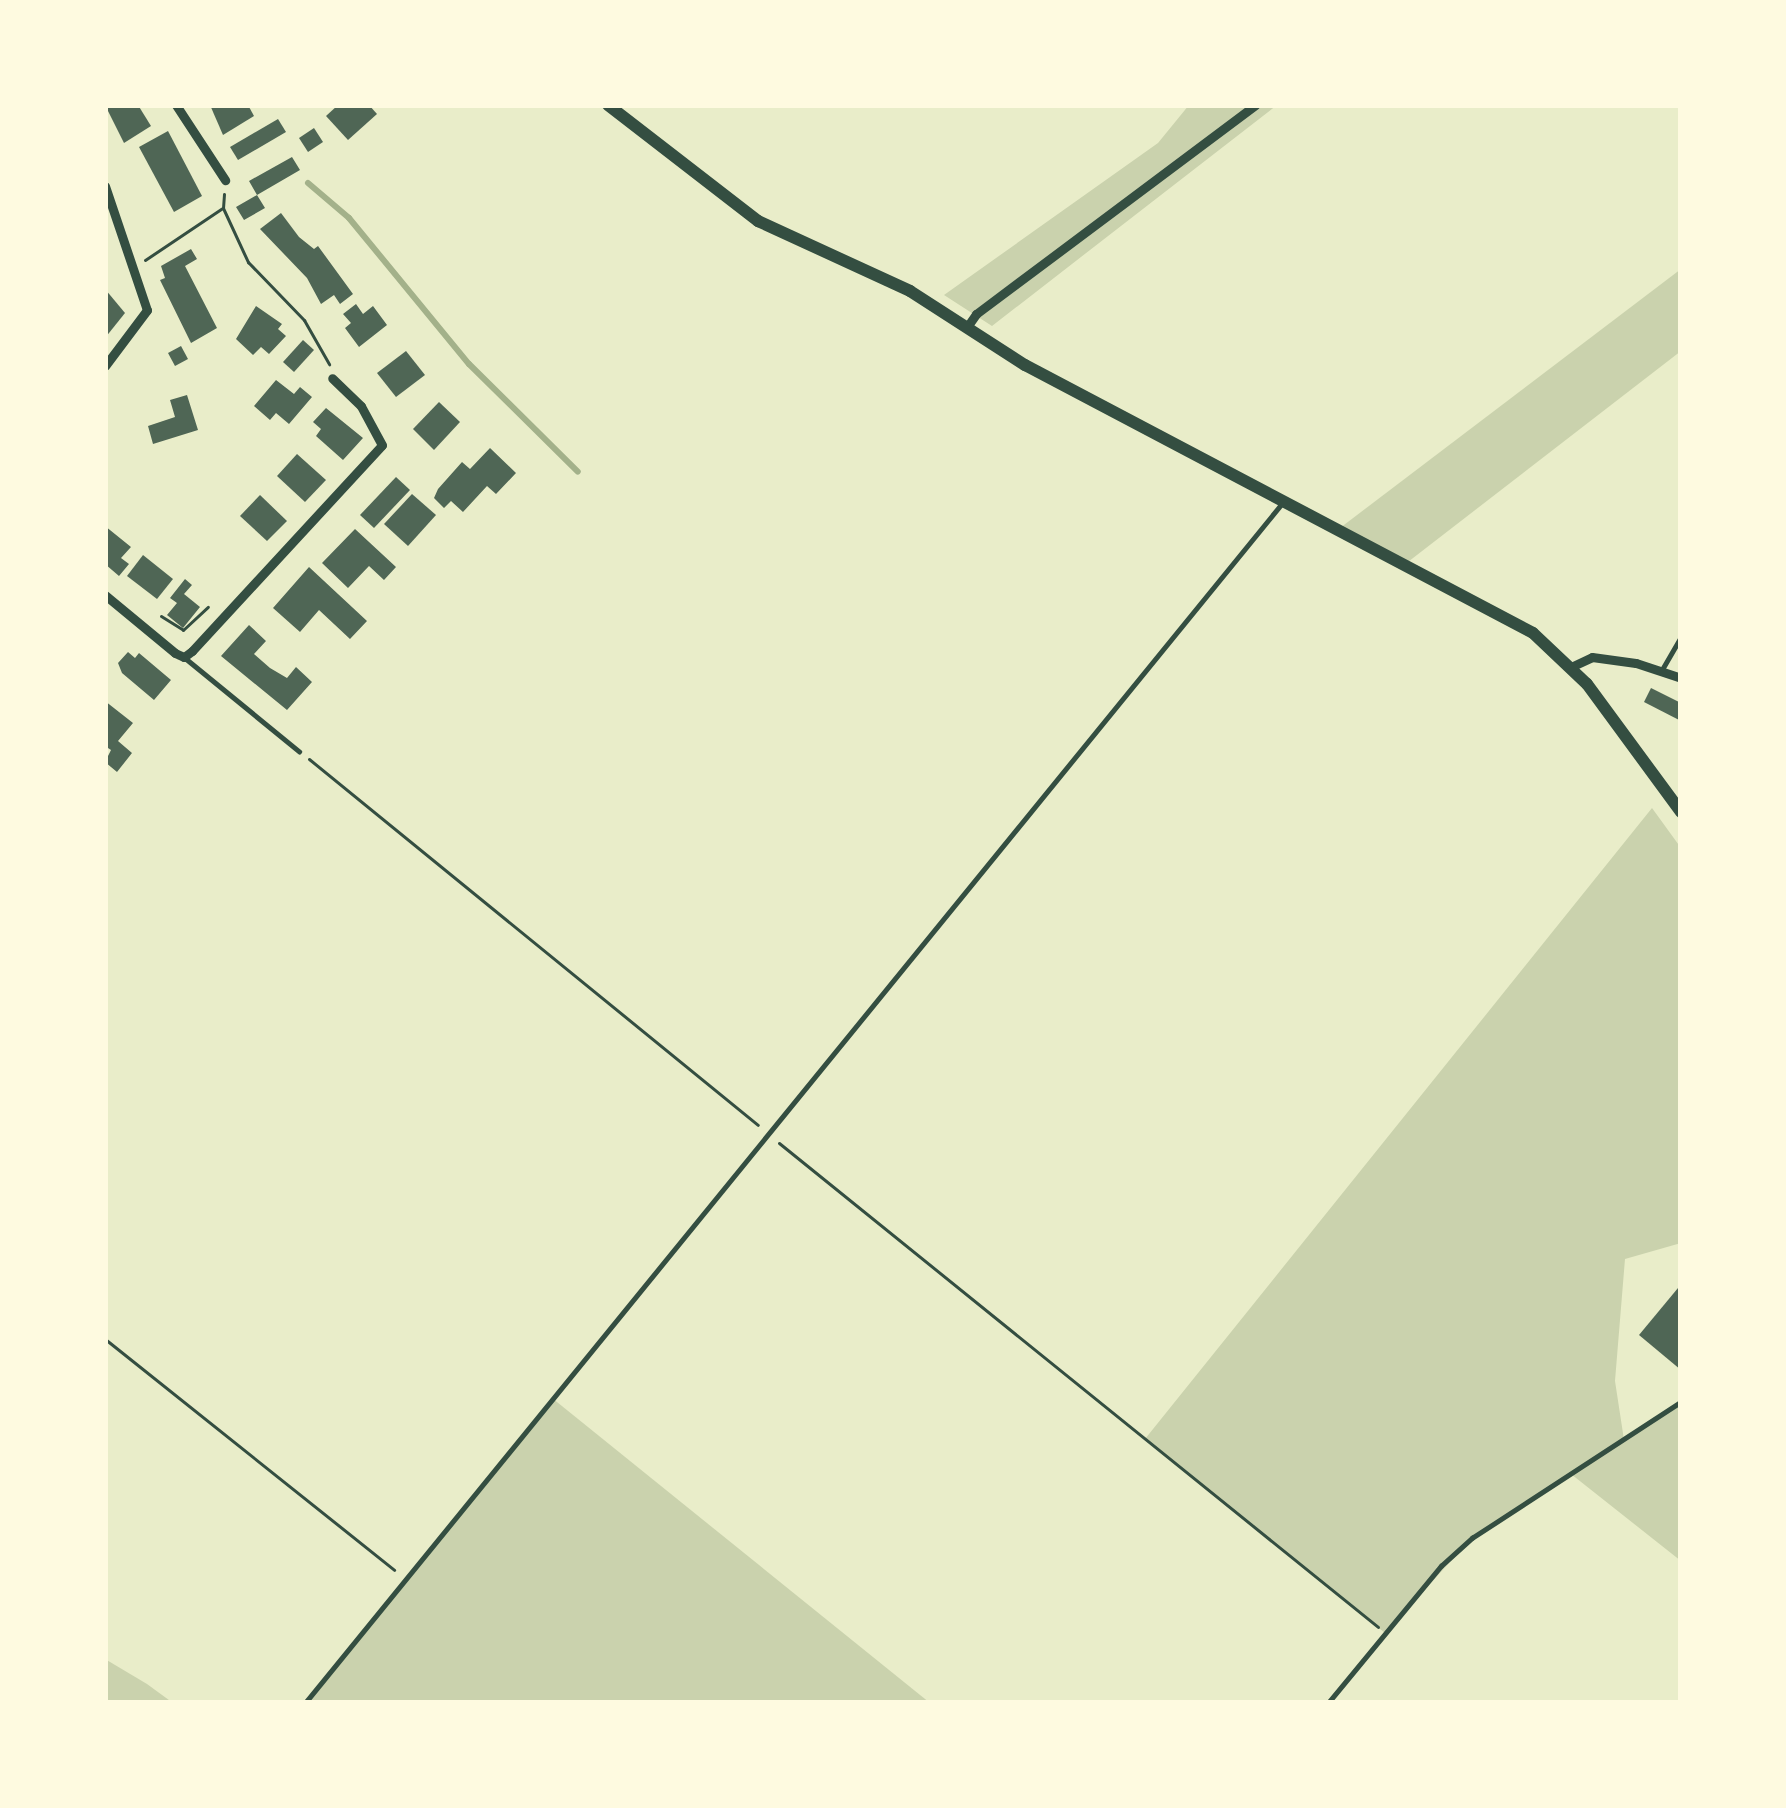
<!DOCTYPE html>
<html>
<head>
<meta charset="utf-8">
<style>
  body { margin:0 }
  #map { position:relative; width:1786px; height:1808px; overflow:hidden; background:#e9edc9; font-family:"Sofia Sans Condensed",sans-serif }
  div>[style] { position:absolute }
  .green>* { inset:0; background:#cad2ad }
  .stream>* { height:6px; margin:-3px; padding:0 3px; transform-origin:3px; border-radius:3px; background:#a3b18a }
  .building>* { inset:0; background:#4f6655 }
  .path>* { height:3px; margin:-1.5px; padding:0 1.5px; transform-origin:1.5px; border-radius:1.5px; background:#344e41 }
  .service>* { height:4.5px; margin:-2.25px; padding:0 2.25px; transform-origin:2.25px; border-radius:2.25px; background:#344e41 }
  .minor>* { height:9px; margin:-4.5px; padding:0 4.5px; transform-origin:4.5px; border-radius:4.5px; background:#344e41 }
  .tertiary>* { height:12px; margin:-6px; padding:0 6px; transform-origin:6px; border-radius:6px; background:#344e41 }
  span { translate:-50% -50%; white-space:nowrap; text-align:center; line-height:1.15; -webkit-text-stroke:9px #fefae0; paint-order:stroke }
  .frame { position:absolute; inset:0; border:108px solid #fefae0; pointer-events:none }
</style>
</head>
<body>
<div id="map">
  <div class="green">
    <div style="clip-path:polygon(1189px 105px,1277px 105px,992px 326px,944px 295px,1158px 143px)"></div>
    <div style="clip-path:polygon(1681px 269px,1681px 351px,1404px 565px,1336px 531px)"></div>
    <div style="clip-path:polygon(1652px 808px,1681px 848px,1681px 1243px,1625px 1259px,1615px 1381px,1624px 1440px,1681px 1402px,1681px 1561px,1571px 1474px,1472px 1538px,1385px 1633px,1145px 1439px)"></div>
    <div style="clip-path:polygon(552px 1398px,930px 1703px,305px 1703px)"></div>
    <div style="clip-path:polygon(105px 1659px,147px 1684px,173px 1703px,105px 1703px)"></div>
  </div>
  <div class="stream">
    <div style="left:308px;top:183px;width:54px;rotate:40.5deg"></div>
    <div style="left:349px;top:218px;width:189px;rotate:50.6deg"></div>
    <div style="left:469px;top:364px;width:153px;rotate:44.7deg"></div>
  </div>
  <div class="building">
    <div style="clip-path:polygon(105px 105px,138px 105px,151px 126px,124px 143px)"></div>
    <div style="clip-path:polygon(210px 105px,248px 105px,254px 116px,223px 135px)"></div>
    <div style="clip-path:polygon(338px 105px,369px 105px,377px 114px,348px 140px,326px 116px)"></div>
    <div style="clip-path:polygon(278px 119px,286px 132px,238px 160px,230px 147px)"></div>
    <div style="clip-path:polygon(314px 128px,323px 142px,308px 152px,299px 138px)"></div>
    <div style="clip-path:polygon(168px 131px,202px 196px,174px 212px,139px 147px)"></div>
    <div style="clip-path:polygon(292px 157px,300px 170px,257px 195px,265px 208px,244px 220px,236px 207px,257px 195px,249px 181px)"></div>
    <div style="clip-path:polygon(281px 213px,299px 237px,314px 249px,318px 246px,353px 294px,340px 304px,334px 295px,321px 304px,307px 278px,260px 229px)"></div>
    <div style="clip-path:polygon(191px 249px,197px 259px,185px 266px,217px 328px,191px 343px,160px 280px,165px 278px,161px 266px)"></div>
    <div style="clip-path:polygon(105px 289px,125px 313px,105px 338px)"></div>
    <div style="clip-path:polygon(356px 304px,363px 314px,373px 306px,387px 325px,359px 347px,345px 328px,351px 323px,343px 314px)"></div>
    <div style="clip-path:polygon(256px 306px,282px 324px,278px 329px,286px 336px,269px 354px,261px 347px,253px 355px,236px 339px)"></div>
    <div style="clip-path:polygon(303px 340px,314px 350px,294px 372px,283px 362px)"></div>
    <div style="clip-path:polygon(181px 346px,188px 359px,175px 366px,168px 353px)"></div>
    <div style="clip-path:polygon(406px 351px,425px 375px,396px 397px,377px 373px)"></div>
    <div style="clip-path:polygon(276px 380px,294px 394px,300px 387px,312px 397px,289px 424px,276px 413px,270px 420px,254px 406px)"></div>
    <div style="clip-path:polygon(187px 395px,198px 430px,153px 444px,148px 426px,175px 417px,170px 400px)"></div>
    <div style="clip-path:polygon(439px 402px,460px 422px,434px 450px,413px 429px)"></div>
    <div style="clip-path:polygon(326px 408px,363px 438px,343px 460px,316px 436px,321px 429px,313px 422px)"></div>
    <div style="clip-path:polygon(490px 448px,516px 473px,496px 494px,487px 486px,463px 512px,451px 501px,444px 508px,434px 498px,438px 489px,462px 462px,470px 469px)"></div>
    <div style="clip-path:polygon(297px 454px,326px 480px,305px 502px,277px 476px)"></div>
    <div style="clip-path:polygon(396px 477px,410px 490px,374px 528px,360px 515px)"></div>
    <div style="clip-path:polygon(412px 494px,436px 515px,408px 546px,384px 524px)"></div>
    <div style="clip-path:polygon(260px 495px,287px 521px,267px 541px,240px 516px)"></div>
    <div style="clip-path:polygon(105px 526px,131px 547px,121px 558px,129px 564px,119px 576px,105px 564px)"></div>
    <div style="clip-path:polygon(355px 529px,396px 567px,384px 580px,369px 566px,348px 588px,322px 563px)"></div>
    <div style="clip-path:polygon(143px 555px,173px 579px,157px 599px,127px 576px)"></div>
    <div style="clip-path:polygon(309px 567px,367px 621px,350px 639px,319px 610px,300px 632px,273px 608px)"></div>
    <div style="clip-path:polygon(185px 579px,192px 585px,184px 594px,200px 607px,183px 628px,167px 615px,177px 603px,170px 598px)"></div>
    <div style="clip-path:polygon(249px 625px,266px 641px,254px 654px,270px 668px,287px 678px,296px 667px,312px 682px,287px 710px,221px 656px)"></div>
    <div style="clip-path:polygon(128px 652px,135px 658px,139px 653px,171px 680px,154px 700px,122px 673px,118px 663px)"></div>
    <div style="clip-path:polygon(1651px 688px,1681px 703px,1681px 721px,1644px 702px)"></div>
    <div style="clip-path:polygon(105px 701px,133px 723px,118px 741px,132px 753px,117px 772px,105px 762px,111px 750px,105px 746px)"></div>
    <div style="clip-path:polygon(1678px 1288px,1681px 1291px,1681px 1370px,1639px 1335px)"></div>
  </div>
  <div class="path">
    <div style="left:224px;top:194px;width:14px;rotate:94deg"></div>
    <div style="left:223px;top:208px;width:60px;rotate:65.2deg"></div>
    <div style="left:248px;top:262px;width:81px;rotate:46deg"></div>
    <div style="left:304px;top:320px;width:51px;rotate:60.4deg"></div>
    <div style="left:145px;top:260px;width:92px;rotate:-33.9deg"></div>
    <div style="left:161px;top:616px;width:26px;rotate:32deg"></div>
    <div style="left:183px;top:630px;width:34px;rotate:-43deg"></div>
    <div style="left:309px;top:759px;width:579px;rotate:39.19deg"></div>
    <div style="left:779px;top:1143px;width:770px;rotate:38.94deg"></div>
    <div style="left:105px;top:1339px;width:370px;rotate:38.6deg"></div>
  </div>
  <div class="service">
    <div style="left:184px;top:657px;width:149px;rotate:39.3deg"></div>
    <div style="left:1663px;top:668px;width:36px;rotate:-60deg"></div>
    <div style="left:305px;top:1703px;width:1549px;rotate:-50.84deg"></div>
    <div style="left:1328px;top:1703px;width:178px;rotate:-50.5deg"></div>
    <div style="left:1441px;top:1566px;width:42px;rotate:-42.1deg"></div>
    <div style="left:1472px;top:1538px;width:249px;rotate:-33.1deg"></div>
  </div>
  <div class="minor">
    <div style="left:176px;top:105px;width:90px;rotate:56.8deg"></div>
    <div style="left:105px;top:186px;width:131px;rotate:71.3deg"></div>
    <div style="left:147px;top:310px;width:70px;rotate:126.9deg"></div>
    <div style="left:967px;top:327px;width:16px;rotate:-55deg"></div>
    <div style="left:976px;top:314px;width:349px;rotate:-36.8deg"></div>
    <div style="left:105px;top:595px;width:91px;rotate:39.6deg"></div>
    <div style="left:175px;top:653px;width:10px;rotate:24deg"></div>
    <div style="left:184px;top:657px;width:10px;rotate:-37deg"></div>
    <div style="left:192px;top:651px;width:280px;rotate:-47.3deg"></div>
    <div style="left:382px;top:445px;width:44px;rotate:-118.3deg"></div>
    <div style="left:361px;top:406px;width:40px;rotate:-136deg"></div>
    <div style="left:1573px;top:666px;width:21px;rotate:-25deg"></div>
    <div style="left:1592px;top:657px;width:44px;rotate:7.8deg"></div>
    <div style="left:1636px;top:663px;width:47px;rotate:18.4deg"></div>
  </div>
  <div class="tertiary">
    <div style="left:608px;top:105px;width:190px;rotate:37.7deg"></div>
    <div style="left:758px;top:221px;width:167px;rotate:24.7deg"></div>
    <div style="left:910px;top:291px;width:137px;rotate:32.8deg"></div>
    <div style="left:1025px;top:365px;width:574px;rotate:27.81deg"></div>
    <div style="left:1533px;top:633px;width:74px;rotate:43.4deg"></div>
    <div style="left:1587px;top:684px;width:159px;rotate:53.7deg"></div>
  </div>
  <div class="frame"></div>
</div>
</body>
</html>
